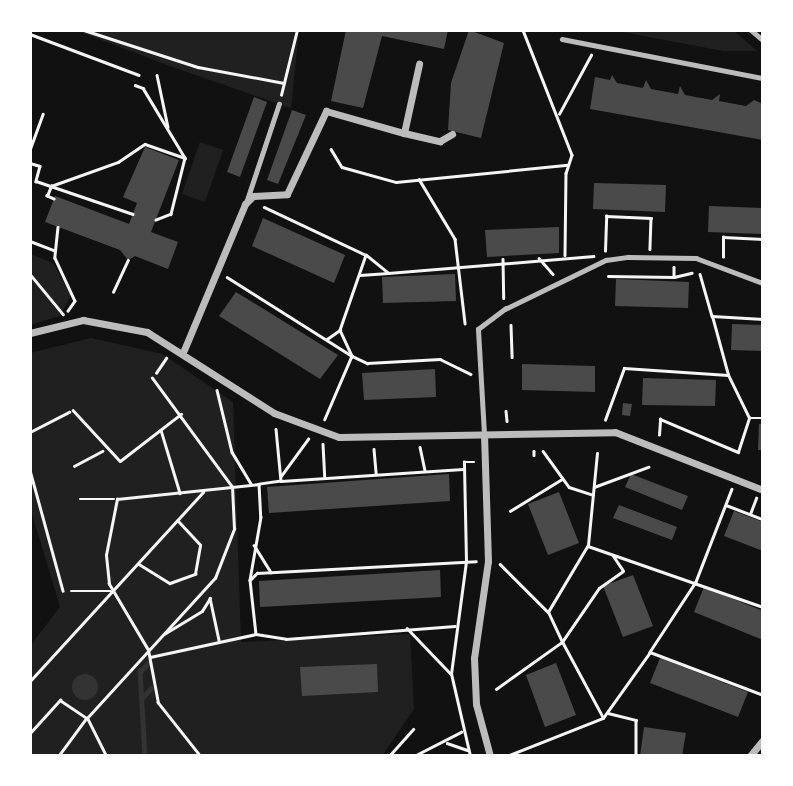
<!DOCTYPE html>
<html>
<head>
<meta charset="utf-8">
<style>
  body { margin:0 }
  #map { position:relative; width:793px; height:786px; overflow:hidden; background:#111; font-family:"Fira Sans",sans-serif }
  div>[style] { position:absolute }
  .green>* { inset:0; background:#202020 }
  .water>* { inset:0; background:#333 }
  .round { border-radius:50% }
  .stream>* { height:4.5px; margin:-2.25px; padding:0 2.25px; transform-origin:2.25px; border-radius:2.25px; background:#333 }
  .building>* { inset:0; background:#4a4a4a }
  .path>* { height:2.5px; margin:-1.25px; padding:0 1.25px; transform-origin:1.25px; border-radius:1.25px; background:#f5f5f5 }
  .service>* { height:4.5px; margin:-2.25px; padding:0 2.25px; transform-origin:2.25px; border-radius:2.25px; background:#bcbcbc }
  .minor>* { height:7px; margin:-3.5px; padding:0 3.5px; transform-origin:3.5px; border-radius:3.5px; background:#bcbcbc }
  span { translate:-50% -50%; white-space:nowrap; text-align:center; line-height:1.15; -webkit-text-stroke:5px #fff; paint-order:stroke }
  .frame { position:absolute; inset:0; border:32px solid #fff; pointer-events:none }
</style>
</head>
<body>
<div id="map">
  <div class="green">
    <div style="clip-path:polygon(75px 30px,299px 30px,291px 108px,175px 68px)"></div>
    <div style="clip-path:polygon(612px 30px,733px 30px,757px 51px,723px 51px)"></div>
    <div style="clip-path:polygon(200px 142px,223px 150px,205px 202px,182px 194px)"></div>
    <div style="clip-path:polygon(30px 254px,53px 263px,71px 295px,60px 316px,30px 325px)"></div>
    <div style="clip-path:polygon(91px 338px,162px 354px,233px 402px,241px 642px,410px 634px,414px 709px,382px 756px,30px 756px,30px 646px,60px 607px,30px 507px,30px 353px)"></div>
  </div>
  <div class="water">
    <div class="round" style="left:72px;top:674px;width:26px;height:26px"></div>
  </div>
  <div class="stream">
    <div style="left:140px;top:670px;width:86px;rotate:86.7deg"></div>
    <div style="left:140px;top:672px;width:12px;rotate:-48deg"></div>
    <div style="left:142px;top:698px;width:13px;rotate:-48deg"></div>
  </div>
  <div class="building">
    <div style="clip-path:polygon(346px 30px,448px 30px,444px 49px,382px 36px,363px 108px,331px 101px)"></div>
    <div style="clip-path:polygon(469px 30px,504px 43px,481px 138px,448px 130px,451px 83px)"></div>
    <div style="clip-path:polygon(612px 75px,617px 83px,643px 88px,646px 80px,651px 89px,678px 94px,680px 86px,685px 95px,712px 100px,720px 94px,719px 101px,746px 106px,754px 100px,763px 104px,763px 140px,590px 109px,595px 77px,610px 80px)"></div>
    <div style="clip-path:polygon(254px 97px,267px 102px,240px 177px,227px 172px)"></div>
    <div style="clip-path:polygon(292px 110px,306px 115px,278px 184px,267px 180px)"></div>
    <div style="clip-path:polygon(145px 147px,179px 160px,151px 232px,178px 242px,168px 269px,135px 256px,128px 260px,120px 250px,45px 222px,55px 196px,129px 224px,137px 203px,123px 197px)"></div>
    <div style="clip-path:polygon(594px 183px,666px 185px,665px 212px,593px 209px)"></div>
    <div style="clip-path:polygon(709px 206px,763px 208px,763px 234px,708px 232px)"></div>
    <div style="clip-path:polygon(263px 218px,345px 255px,334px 283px,252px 246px)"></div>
    <div style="clip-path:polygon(559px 227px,559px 253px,487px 257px,485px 230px)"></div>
    <div style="clip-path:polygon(455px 274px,456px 301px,383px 303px,382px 277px)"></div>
    <div style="clip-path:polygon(616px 279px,689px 282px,688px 308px,615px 306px)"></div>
    <div style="clip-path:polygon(236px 292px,338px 355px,320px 379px,219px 316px)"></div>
    <div style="clip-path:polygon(732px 324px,763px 325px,763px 351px,731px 350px)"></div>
    <div style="clip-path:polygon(522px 364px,595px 366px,595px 392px,522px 390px)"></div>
    <div style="clip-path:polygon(435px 369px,436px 397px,364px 400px,362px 373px)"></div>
    <div style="clip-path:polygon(643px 378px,716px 380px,715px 406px,642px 405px)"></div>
    <div style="clip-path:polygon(623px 403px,632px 404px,630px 416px,622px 415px)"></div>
    <div style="clip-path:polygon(759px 424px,763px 424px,763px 450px,758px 450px)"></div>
    <div style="clip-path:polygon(449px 474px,450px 501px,269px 513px,267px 487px)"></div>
    <div style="clip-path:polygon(631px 474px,688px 496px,682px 510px,625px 487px)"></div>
    <div style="clip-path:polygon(559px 492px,579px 543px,548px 555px,528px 504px)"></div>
    <div style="clip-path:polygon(619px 505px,677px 527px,672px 540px,613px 518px)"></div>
    <div style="clip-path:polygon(734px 511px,763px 522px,763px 551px,724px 536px)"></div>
    <div style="clip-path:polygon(440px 570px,441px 597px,260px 607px,259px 581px)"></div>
    <div style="clip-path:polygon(633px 575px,653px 626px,623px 637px,603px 586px)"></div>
    <div style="clip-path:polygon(704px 587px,763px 611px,763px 640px,694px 612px)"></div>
    <div style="clip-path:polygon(660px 658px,748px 692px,738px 717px,650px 683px)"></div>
    <div style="clip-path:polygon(556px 663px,576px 715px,545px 727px,526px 675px)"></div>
    <div style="clip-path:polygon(377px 664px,378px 692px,302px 696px,300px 667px)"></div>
    <div style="clip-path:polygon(644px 727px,686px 733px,682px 756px,640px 756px)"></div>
  </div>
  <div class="path">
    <div style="left:84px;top:30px;width:120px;rotate:18deg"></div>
    <div style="left:198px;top:67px;width:87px;rotate:10.5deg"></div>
    <div style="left:523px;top:30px;width:134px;rotate:68.6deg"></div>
    <div style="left:572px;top:155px;width:19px;rotate:108deg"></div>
    <div style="left:566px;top:173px;width:82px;rotate:90.7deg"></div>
    <div style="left:30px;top:34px;width:116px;rotate:20.6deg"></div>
    <div style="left:157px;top:75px;width:53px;rotate:78.1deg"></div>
    <div style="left:135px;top:85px;width:9px;rotate:21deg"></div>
    <div style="left:143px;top:88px;width:82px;rotate:59deg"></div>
    <div style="left:185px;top:158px;width:58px;rotate:104deg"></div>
    <div style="left:171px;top:214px;width:16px;rotate:158deg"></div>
    <div style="left:281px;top:95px;width:67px;rotate:-76.2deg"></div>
    <div style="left:559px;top:114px;width:67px;rotate:-61.5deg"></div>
    <div style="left:30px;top:149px;width:37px;rotate:-70deg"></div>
    <div style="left:331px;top:149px;width:21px;rotate:59deg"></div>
    <div style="left:342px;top:167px;width:56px;rotate:15.5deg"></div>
    <div style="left:396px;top:182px;width:172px;rotate:-5.7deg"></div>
    <div style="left:30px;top:163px;width:10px;rotate:17deg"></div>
    <div style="left:40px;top:166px;width:16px;rotate:105deg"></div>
    <div style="left:36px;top:181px;width:102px;rotate:18.8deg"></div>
    <div style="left:419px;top:179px;width:70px;rotate:59deg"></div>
    <div style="left:455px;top:239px;width:85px;rotate:83.2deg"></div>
    <div style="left:54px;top:199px;width:8px;rotate:-157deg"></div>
    <div style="left:47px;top:196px;width:11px;rotate:-68deg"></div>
    <div style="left:51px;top:186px;width:71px;rotate:-19.7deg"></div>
    <div style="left:118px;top:162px;width:32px;rotate:-34deg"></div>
    <div style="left:145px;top:144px;width:42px;rotate:19.3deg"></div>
    <div style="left:264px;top:207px;width:113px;rotate:25.2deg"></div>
    <div style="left:366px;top:255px;width:79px;rotate:109.1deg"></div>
    <div style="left:58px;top:227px;width:31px;rotate:96deg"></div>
    <div style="left:55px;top:258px;width:47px;rotate:65.1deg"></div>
    <div style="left:75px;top:301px;width:12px;rotate:125deg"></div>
    <div style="left:30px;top:241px;width:25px;rotate:21deg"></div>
    <div style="left:605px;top:251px;width:35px;rotate:-88deg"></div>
    <div style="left:606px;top:216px;width:45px;rotate:2.5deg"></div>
    <div style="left:651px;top:218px;width:31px;rotate:92deg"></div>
    <div style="left:723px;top:257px;width:20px;rotate:-90deg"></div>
    <div style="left:723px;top:237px;width:40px;rotate:2.9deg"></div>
    <div style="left:539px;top:258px;width:21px;rotate:49deg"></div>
    <div style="left:503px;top:259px;width:39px;rotate:89deg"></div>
    <div style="left:674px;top:267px;width:10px;rotate:90deg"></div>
    <div style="left:674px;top:277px;width:18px;rotate:-13deg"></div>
    <div style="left:388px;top:273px;width:206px;rotate:-4.7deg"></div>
    <div style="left:30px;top:274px;width:52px;rotate:50.5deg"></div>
    <div style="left:700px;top:274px;width:44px;rotate:74.1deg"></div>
    <div style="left:360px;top:275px;width:28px;rotate:-4deg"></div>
    <div style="left:388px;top:273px;width:28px;rotate:-141deg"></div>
    <div style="left:608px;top:276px;width:66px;rotate:0.9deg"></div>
    <div style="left:227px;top:277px;width:148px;rotate:32.3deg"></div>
    <div style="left:352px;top:356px;width:69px;rotate:113.2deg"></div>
    <div style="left:113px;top:292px;width:35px;rotate:-65deg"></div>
    <div style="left:511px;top:325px;width:32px;rotate:88deg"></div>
    <div style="left:327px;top:339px;width:16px;rotate:-35deg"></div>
    <div style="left:340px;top:330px;width:29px;rotate:65deg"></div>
    <div style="left:352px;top:356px;width:17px;rotate:25deg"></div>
    <div style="left:367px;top:363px;width:73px;rotate:-3.1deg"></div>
    <div style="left:440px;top:359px;width:34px;rotate:26deg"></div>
    <div style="left:156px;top:373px;width:18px;rotate:-56deg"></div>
    <div style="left:217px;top:390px;width:64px;rotate:76.4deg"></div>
    <div style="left:232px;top:452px;width:37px;rotate:59deg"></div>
    <div style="left:73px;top:410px;width:69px;rotate:47.3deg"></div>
    <div style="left:120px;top:461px;width:77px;rotate:-37.6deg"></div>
    <div style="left:506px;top:411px;width:10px;rotate:84deg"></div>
    <div style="left:749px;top:418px;width:48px;rotate:-116deg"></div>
    <div style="left:728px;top:375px;width:61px;rotate:-105.2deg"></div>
    <div style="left:712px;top:316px;width:51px;rotate:3.4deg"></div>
    <div style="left:605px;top:420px;width:55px;rotate:-69.9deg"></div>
    <div style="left:624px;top:368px;width:104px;rotate:3.9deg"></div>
    <div style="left:276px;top:429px;width:52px;rotate:84.5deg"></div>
    <div style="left:281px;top:481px;width:22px;rotate:172deg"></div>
    <div style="left:259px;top:484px;width:33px;rotate:87deg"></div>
    <div style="left:261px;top:517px;width:64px;rotate:99.9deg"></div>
    <div style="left:250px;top:580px;width:10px;rotate:-45deg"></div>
    <div style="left:257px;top:573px;width:219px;rotate:-3.1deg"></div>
    <div style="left:161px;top:430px;width:66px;rotate:73.2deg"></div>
    <div style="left:30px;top:432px;width:44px;rotate:-27.1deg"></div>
    <div style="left:659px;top:435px;width:16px;rotate:-86deg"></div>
    <div style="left:660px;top:419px;width:85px;rotate:22.9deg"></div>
    <div style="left:738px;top:452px;width:36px;rotate:-72deg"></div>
    <div style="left:749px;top:418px;width:14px"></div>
    <div style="left:323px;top:444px;width:34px;rotate:87deg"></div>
    <div style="left:420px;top:447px;width:24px;rotate:78deg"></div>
    <div style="left:374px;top:449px;width:25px;rotate:85deg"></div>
    <div style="left:534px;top:451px;width:4px;rotate:90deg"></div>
    <div style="left:543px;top:451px;width:44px;rotate:54.2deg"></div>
    <div style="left:569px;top:487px;width:25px;rotate:18deg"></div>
    <div style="left:74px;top:466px;width:32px;rotate:-28deg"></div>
    <div style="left:30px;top:470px;width:125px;rotate:74.7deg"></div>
    <div style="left:281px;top:476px;width:46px;rotate:-53.9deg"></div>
    <div style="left:281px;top:481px;width:182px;rotate:-3.8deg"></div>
    <div style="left:594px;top:487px;width:58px;rotate:-20.3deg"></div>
    <div style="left:732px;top:489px;width:100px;rotate:111.2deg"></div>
    <div style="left:696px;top:582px;width:84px;rotate:123.3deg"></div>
    <div style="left:650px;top:652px;width:121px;rotate:20.8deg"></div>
    <div style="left:80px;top:499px;width:34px"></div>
    <div style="left:726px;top:505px;width:40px;rotate:21deg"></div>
    <div style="left:510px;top:511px;width:61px;rotate:-31.6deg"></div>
    <div style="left:750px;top:514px;width:17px;rotate:-69deg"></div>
    <div style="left:254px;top:545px;width:32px;rotate:58deg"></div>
    <div style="left:588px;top:546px;width:185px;rotate:19.2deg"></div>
    <div style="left:139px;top:564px;width:36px;rotate:32deg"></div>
    <div style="left:170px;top:583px;width:27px;rotate:-20deg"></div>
    <div style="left:195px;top:574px;width:29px;rotate:-80deg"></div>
    <div style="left:200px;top:545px;width:33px;rotate:-133deg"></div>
    <div style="left:500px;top:564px;width:68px;rotate:45deg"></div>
    <div style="left:548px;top:612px;width:78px;rotate:-59.2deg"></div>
    <div style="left:588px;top:545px;width:92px;rotate:-84.4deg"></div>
    <div style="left:250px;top:580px;width:54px;rotate:83.7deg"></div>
    <div style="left:71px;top:591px;width:42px"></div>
    <div style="left:407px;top:628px;width:64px;rotate:46.3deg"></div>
    <div style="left:164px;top:634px;width:44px;rotate:-31.2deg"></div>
    <div style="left:202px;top:611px;width:15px;rotate:-58deg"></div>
    <div style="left:210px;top:598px;width:43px;rotate:77.9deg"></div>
    <div style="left:150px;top:657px;width:108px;rotate:-12.2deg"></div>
    <div style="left:256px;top:634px;width:30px;rotate:9deg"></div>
    <div style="left:286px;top:639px;width:169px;rotate:-4.4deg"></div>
    <div style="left:30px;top:681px;width:256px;rotate:-47.5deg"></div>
    <div style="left:496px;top:689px;width:81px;rotate:-35.5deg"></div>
    <div style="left:562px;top:642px;width:33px;rotate:-115deg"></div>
    <div style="left:608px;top:713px;width:29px;rotate:14deg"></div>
    <div style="left:636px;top:720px;width:36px;rotate:90deg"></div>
    <div style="left:603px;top:718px;width:81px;rotate:-54.5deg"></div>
    <div style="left:30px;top:733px;width:45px;rotate:-47.7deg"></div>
    <div style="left:60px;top:700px;width:32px;rotate:34deg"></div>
    <div style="left:87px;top:718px;width:47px;rotate:126.4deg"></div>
    <div style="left:447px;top:743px;width:21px;rotate:19deg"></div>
    <div style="left:106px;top:756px;width:42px;rotate:-116.6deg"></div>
    <div style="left:87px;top:718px;width:190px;rotate:-47.6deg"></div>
    <div style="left:215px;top:578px;width:53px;rotate:-68.8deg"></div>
    <div style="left:234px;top:529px;width:42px;rotate:-92.7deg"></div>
    <div style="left:232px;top:487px;width:135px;rotate:-126.3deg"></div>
    <div style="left:200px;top:756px;width:68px;rotate:-128.4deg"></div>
    <div style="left:158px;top:703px;width:54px;rotate:-100.7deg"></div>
    <div style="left:148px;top:650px;width:77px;rotate:-120.6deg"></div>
    <div style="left:109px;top:584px;width:29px;rotate:-96deg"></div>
    <div style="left:106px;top:555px;width:57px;rotate:-78.9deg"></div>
    <div style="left:117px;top:499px;width:143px;rotate:-6deg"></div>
    <div style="left:389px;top:756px;width:36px;rotate:-48deg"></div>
    <div style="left:414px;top:756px;width:53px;rotate:-27.1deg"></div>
    <div style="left:470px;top:756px;width:84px;rotate:-103deg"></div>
    <div style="left:451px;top:674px;width:114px;rotate:-82.4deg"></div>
    <div style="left:466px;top:561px;width:99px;rotate:-91.2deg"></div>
    <div style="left:464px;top:462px;width:10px"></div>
    <div style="left:507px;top:756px;width:103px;rotate:-21.6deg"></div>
    <div style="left:603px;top:718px;width:86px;rotate:-118.3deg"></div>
    <div style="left:562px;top:642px;width:65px;rotate:-55.6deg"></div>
    <div style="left:599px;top:588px;width:29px;rotate:-35deg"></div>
    <div style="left:623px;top:571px;width:18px;rotate:-124deg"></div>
    <div style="left:584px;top:756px;width:1px"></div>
  </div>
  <div class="service">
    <div style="left:751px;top:30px;width:16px;rotate:40deg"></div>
    <div style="left:562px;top:39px;width:205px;rotate:11deg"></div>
    <div style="left:247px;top:200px;width:101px;rotate:-71.6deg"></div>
    <div style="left:484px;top:434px;width:105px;rotate:-93.3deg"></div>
    <div style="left:478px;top:329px;width:34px;rotate:-37deg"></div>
    <div style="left:505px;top:309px;width:112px;rotate:-25.9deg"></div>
    <div style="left:606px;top:260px;width:22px;rotate:-8deg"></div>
    <div style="left:628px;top:257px;width:68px;rotate:0.8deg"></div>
    <div style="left:696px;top:258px;width:72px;rotate:20.5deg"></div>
  </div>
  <div class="minor">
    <div style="left:404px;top:133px;width:37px;rotate:13deg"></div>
    <div style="left:440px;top:141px;width:14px;rotate:-30deg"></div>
    <div style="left:30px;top:333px;width:55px;rotate:-13.8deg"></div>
    <div style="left:83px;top:320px;width:65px;rotate:10.6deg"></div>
    <div style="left:147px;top:332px;width:151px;rotate:32.5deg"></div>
    <div style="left:274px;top:413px;width:69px;rotate:20.3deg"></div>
    <div style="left:339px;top:437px;width:276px;rotate:-1deg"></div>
    <div style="left:615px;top:432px;width:159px;rotate:21.4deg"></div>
    <div style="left:184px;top:350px;width:158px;rotate:-67.3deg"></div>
    <div style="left:245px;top:204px;width:11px;rotate:-45deg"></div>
    <div style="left:253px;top:196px;width:34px;rotate:-3deg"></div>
    <div style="left:287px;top:194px;width:92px;rotate:-64.8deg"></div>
    <div style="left:326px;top:111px;width:81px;rotate:15.8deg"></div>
    <div style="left:404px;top:133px;width:71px;rotate:-77.7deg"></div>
    <div style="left:484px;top:434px;width:127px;rotate:88.2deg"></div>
    <div style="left:488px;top:561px;width:98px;rotate:98.2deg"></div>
    <div style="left:474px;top:658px;width:46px;rotate:87.5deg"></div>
    <div style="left:476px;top:704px;width:54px;rotate:74.9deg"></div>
    <div style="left:750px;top:756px;width:21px;rotate:-51deg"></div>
  </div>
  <div class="frame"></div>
</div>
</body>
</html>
